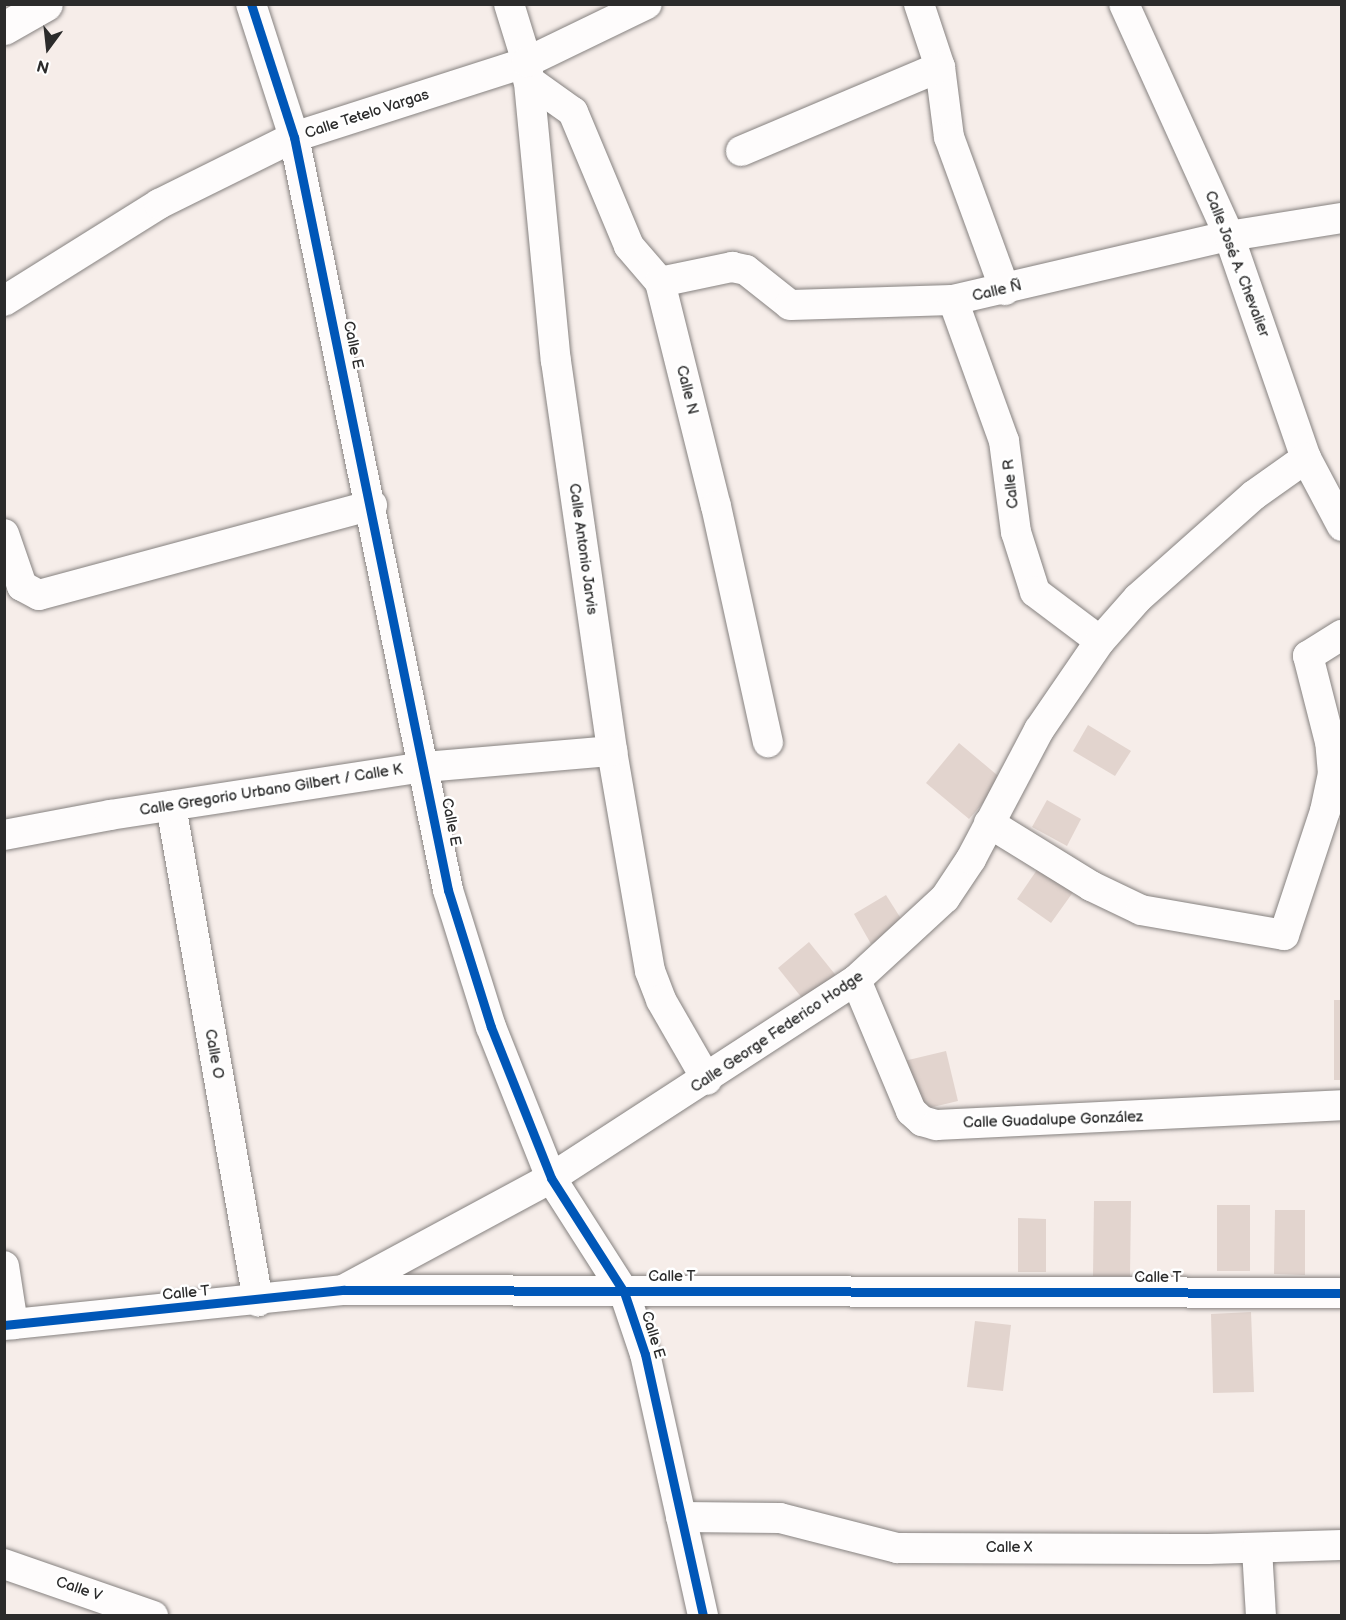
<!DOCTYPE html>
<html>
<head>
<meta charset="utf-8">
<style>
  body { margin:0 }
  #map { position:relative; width:1346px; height:1620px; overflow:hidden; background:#f6ede9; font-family:"Balsamiq Sans",sans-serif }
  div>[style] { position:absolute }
  .building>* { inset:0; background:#e2d4ce }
  .roads { filter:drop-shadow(0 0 2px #868280) drop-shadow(0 0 2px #868280) }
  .street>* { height:30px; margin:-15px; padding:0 15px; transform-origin:15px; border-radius:15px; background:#fefcfc }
  .secondary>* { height:33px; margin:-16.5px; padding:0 16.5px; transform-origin:16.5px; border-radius:16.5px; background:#fefcfc }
  .cycleway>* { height:9px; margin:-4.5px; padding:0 4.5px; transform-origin:4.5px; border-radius:4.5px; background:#0057b8 }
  span { translate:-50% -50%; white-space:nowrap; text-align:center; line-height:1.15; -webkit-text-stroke:5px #fff; paint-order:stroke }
  .street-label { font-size:15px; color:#2b2b2b }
  .frame { position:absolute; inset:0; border:6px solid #2b2b2b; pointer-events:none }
  .north { position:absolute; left:18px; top:18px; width:60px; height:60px; -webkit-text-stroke:4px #fff; paint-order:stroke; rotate:195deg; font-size:16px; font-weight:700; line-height:24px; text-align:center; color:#2b2b2b }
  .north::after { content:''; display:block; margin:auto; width:21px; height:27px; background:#2b2b2b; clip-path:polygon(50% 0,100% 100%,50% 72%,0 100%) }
</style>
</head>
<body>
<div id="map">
  <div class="building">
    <div style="clip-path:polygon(1088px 725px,1131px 751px,1115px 776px,1073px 751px)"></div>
    <div style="clip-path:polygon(959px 743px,1003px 780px,969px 819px,926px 783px)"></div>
    <div style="clip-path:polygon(1047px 800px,1081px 819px,1067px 846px,1032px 827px)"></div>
    <div style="clip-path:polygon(1041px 864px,1076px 888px,1051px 923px,1017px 899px)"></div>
    <div style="clip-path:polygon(886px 895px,905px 925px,871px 944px,854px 914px)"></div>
    <div style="clip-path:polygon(809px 942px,838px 978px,806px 1003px,778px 968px)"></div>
    <div style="clip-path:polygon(1334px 1000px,1342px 1000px,1342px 1080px,1334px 1080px)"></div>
    <div style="clip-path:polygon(946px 1051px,958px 1101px,916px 1111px,904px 1061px)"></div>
    <div style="clip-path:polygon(1094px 1201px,1131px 1201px,1130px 1276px,1093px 1276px)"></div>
    <div style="clip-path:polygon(1217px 1205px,1250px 1205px,1250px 1271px,1217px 1271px)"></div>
    <div style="clip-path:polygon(1275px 1210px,1305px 1210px,1305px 1275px,1274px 1274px)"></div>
    <div style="clip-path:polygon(1018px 1218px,1046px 1219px,1046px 1272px,1018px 1272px)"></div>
    <div style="clip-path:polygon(1251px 1312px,1254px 1392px,1213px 1393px,1211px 1314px)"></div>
    <div style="clip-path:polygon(975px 1321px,1011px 1325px,1003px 1391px,967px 1387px)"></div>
  </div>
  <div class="roads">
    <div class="street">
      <div style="left:251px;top:4px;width:140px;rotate:72.1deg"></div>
      <div style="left:294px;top:137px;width:769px;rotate:78.44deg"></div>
      <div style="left:448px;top:890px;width:144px;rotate:72.6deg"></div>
      <div style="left:491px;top:1027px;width:162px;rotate:68.3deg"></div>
      <div style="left:551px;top:1178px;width:135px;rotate:57.4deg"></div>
      <div style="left:624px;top:1292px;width:65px;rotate:71.3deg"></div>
      <div style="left:645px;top:1354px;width:268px;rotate:77.5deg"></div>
      <div style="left:509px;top:4px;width:61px;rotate:72.8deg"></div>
      <div style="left:527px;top:62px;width:300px;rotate:84.5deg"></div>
      <div style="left:556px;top:361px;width:394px;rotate:81.8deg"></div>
      <div style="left:612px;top:751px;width:223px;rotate:80.2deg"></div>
      <div style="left:650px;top:971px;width:31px;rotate:69deg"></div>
      <div style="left:661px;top:1000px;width:92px;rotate:60.1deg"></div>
      <div style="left:919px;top:4px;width:66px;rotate:71.6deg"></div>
      <div style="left:940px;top:67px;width:71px;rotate:82.7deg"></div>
      <div style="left:949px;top:137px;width:163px;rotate:69.9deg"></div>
      <div style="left:1124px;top:4px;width:255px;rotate:65.6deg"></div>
      <div style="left:1229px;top:236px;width:235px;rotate:70.9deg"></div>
      <div style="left:1306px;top:458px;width:77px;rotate:62.1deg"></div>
      <div style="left:528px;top:80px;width:55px;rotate:35.4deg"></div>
      <div style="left:573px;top:112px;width:145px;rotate:67.3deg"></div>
      <div style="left:629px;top:246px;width:48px;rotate:49.3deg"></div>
      <div style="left:660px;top:282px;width:231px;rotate:76deg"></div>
      <div style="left:716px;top:506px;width:242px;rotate:77.6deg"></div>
      <div style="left:741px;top:151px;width:216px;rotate:-22.9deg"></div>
      <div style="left:660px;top:282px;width:74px;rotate:-11.8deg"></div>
      <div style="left:732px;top:267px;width:14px;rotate:12deg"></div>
      <div style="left:746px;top:270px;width:56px;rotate:38.5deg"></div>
      <div style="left:790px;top:305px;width:163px;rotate:-1.8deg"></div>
      <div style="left:953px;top:300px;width:283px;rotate:-13.1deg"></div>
      <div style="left:1229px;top:236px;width:114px;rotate:-9.1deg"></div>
      <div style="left:953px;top:300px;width:150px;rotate:70.1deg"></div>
      <div style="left:1004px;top:441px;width:92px;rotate:82.5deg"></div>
      <div style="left:1016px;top:532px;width:63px;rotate:72.4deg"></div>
      <div style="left:1035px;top:592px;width:81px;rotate:37deg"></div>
      <div style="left:4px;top:301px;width:183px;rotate:-32deg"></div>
      <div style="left:159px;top:204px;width:151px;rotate:-26.4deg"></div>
      <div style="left:294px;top:137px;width:245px;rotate:-17.8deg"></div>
      <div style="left:527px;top:62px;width:133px;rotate:-25.8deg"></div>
      <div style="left:4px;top:534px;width:55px;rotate:70.9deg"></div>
      <div style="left:22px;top:586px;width:19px;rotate:28deg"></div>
      <div style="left:39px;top:595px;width:345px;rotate:-15.1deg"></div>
      <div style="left:171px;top:806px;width:503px;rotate:80.03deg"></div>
      <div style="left:989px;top:823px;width:120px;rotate:31.7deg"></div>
      <div style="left:1091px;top:886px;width:55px;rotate:25.6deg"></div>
      <div style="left:1141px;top:910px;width:145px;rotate:9.9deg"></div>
      <div style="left:1284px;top:935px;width:131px;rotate:-71.7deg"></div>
      <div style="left:1325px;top:811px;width:38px;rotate:-78deg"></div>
      <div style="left:1333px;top:774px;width:32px;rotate:-95deg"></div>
      <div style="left:1330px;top:742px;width:89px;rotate:-104.3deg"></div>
      <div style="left:1308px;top:656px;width:40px;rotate:-32deg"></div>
      <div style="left:4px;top:835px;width:108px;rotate:-10.7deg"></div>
      <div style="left:110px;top:815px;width:319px;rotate:-8.7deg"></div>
      <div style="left:425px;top:767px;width:188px;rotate:-4.9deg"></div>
      <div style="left:856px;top:980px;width:142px;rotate:67.2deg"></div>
      <div style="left:911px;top:1111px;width:15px;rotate:42deg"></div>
      <div style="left:922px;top:1121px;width:15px;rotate:16deg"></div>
      <div style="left:936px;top:1125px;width:406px;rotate:-2.8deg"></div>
      <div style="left:4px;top:1266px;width:59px;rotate:81.2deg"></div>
      <div style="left:345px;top:1289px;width:234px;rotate:-28.3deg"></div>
      <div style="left:551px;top:1178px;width:364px;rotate:-33deg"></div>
      <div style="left:856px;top:980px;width:121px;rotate:-42.7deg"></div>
      <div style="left:945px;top:898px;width:47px;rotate:-56.3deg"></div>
      <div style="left:971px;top:859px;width:146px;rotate:-62.2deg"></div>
      <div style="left:1039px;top:730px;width:108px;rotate:-55.6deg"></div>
      <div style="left:1100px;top:641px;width:57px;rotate:-48.5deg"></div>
      <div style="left:1138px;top:598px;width:155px;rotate:-41.6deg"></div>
      <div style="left:1254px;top:495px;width:64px;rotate:-35.4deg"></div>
      <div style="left:4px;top:1325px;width:342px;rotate:-5.9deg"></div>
      <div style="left:344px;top:1290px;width:998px;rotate:0.17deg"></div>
      <div style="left:681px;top:1517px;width:99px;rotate:0.6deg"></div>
      <div style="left:780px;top:1518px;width:121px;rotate:14.4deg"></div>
      <div style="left:897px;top:1548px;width:311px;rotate:0.2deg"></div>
      <div style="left:1208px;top:1549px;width:134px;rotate:-1.7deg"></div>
      <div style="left:1257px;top:1549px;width:67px;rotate:86.6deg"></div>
      <div style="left:4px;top:1564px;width:158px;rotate:19.2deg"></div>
    </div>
    <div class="secondary">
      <div style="left:4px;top:28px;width:48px;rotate:-29.7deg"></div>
    </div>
  </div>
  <div class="cycleway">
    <div style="left:251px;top:4px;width:140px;rotate:72.1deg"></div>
    <div style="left:294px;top:137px;width:769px;rotate:78.44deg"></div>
    <div style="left:448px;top:890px;width:144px;rotate:72.6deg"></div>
    <div style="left:491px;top:1027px;width:162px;rotate:68.3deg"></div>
    <div style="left:551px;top:1178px;width:135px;rotate:57.4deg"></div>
    <div style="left:624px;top:1292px;width:65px;rotate:71.3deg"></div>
    <div style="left:645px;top:1354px;width:268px;rotate:77.5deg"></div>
    <div style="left:4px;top:1325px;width:342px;rotate:-5.9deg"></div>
    <div style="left:344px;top:1290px;width:998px;rotate:0.17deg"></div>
  </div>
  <div class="street-label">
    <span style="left:367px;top:114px;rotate:-18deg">Calle Tetelo Vargas</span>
    <span style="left:1237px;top:264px;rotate:69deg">Calle José A. Chevalier</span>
    <span style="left:997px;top:291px;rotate:-13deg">Calle Ñ</span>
    <span style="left:353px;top:345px;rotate:78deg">Calle E</span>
    <span style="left:687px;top:390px;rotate:76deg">Calle N</span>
    <span style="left:1011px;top:484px;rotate:-96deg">Calle R</span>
    <span style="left:583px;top:549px;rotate:82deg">Calle Antonio Jarvis</span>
    <span style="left:271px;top:790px;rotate:-9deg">Calle Gregorio Urbano Gilbert / Calle K</span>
    <span style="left:451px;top:822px;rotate:79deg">Calle E</span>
    <span style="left:777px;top:1032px;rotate:-34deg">Calle George Federico Hodge</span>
    <span style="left:214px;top:1054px;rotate:80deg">Calle O</span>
    <span style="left:1053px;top:1120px;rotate:-2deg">Calle Guadalupe González</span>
    <span style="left:672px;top:1277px">Calle T</span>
    <span style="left:1158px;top:1278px">Calle T</span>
    <span style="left:186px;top:1293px;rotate:-5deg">Calle T</span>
    <span style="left:653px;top:1335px;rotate:73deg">Calle E</span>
    <span style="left:1009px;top:1548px">Calle X</span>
    <span style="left:79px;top:1589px;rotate:19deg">Calle V</span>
  </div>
  <div class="frame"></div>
  <div class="north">N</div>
</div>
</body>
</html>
